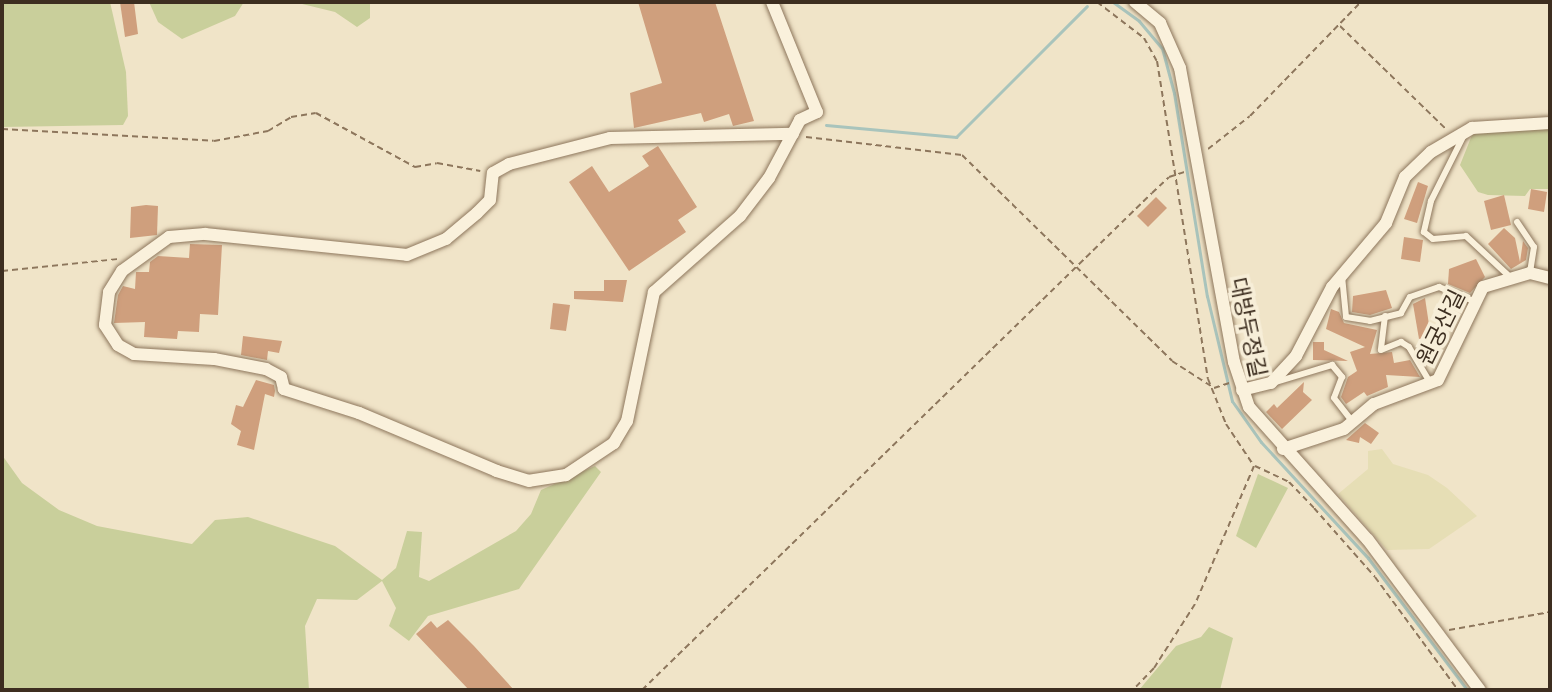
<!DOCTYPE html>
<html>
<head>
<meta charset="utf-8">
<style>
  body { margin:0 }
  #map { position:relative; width:1552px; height:692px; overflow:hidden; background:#f0e4c8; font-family:"PT Serif","Noto Sans KR",serif }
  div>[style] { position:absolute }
  .farmland>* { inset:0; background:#e6deb5 }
  .green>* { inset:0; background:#c9cf9b }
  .stream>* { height:3px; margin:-1.5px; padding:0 1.5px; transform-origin:1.5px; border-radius:1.5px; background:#a9c4bc }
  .building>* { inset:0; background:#cf9f7d }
  .path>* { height:2px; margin-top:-1px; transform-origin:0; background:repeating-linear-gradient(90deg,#8d765c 0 6px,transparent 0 10px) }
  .roads { filter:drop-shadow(0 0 2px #8d765c) drop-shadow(0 0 2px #8d765c) }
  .service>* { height:6px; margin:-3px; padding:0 3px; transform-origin:3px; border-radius:3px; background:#faf1dc }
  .minor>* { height:12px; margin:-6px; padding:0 6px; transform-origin:6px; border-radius:6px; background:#faf1dc }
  span { translate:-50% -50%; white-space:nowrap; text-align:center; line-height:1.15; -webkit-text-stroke:7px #f7eed8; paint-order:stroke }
  .street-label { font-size:22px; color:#3d2e20 }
  .frame { position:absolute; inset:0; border:4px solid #3d2e20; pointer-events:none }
</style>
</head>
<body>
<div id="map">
  <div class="farmland">
    <div style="clip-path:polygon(1382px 449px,1393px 464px,1428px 475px,1447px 488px,1477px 516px,1429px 549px,1387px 550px,1338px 494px,1368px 469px,1368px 451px)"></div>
  </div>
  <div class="green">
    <div style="clip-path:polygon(2px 2px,110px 2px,126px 72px,128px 116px,123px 125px,2px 127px)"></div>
    <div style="clip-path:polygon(149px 2px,244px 2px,235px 16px,182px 39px,158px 22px)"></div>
    <div style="clip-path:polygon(294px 2px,370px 2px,370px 18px,357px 27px,335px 12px)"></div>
    <div style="clip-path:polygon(1550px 127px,1550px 189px,1530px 189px,1525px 196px,1488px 195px,1478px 192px,1460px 165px,1472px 135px,1491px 129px)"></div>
    <div style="clip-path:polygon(2px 455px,22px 483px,59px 510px,97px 526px,192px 544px,215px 520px,248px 517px,335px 546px,382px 580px,396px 568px,407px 531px,422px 532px,419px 577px,429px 581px,516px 531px,531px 514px,541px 490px,595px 466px,601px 472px,519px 589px,428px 616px,409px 641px,389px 626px,396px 608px,382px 581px,357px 600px,317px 599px,305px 626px,309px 690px,2px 690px)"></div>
    <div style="clip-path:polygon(1258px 474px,1288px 488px,1256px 548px,1236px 536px)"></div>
    <div style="clip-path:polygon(1209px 627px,1233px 638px,1220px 690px,1139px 690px,1176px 646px,1201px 637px)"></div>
  </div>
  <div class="stream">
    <div style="left:1113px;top:2px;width:32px;rotate:36deg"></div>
    <div style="left:1139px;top:21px;width:35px;rotate:50deg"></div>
    <div style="left:1162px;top:48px;width:47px;rotate:75.1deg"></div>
    <div style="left:1174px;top:93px;width:206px;rotate:80.8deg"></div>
    <div style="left:1207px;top:296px;width:108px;rotate:76.6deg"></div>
    <div style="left:1232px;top:401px;width:50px;rotate:54.7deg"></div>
    <div style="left:1261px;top:442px;width:158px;rotate:47.3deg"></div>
    <div style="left:1368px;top:558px;width:165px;rotate:53.1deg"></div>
    <div style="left:826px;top:125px;width:131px;rotate:5.3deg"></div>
    <div style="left:956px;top:137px;width:185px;rotate:-45deg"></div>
  </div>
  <div class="building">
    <div style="clip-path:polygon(120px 2px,134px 2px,138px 34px,125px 37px)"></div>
    <div style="clip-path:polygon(638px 2px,715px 2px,754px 121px,733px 126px,729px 114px,704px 122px,701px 113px,634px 128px,630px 93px,662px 83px)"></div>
    <div style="clip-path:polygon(658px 146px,697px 207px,678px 220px,686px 232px,629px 271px,569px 182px,592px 166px,609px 192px,649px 166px,642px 156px)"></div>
    <div style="clip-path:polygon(1418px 182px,1428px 186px,1417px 223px,1404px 219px)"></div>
    <div style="clip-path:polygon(1531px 189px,1547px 192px,1544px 212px,1528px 209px)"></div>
    <div style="clip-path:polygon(1504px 195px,1511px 225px,1491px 230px,1484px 201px)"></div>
    <div style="clip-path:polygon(1156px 197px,1167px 208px,1148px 227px,1137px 216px)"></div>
    <div style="clip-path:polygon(146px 205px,158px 206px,157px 235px,130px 238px,131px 207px)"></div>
    <div style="clip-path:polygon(1504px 228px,1515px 238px,1520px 262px,1523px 241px,1528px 248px,1526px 260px,1511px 269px,1488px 244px)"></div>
    <div style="clip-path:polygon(1404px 237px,1423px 240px,1420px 262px,1401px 259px)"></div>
    <div style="clip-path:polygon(190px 244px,222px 245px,218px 315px,200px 314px,199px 332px,178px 331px,177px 339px,144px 337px,145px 322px,114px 323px,118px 295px,123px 286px,135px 289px,136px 272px,149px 272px,150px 262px,158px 256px,189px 258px)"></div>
    <div style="clip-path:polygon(1476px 259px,1485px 277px,1470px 293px,1448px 284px,1449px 269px)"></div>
    <div style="clip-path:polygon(604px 280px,627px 280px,623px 302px,574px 299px,574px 291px,604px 291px)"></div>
    <div style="clip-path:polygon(1386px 290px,1392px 308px,1370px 315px,1352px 312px,1353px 296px)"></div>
    <div style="clip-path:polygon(1425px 298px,1431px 338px,1419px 339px,1413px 304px)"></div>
    <div style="clip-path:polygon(553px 303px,570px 305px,566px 331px,550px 329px)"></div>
    <div style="clip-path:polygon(1331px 309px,1339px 312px,1344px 323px,1377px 330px,1370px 354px,1392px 352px,1394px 363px,1410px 360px,1420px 377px,1386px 375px,1388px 387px,1367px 396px,1364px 392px,1346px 404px,1341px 397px,1348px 377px,1357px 371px,1350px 352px,1365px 347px,1326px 329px)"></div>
    <div style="clip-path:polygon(243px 336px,282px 341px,279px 353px,268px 351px,267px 360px,241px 355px)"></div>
    <div style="clip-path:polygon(1313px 342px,1324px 342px,1324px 350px,1348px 361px,1313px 360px)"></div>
    <div style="clip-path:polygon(256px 380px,274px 385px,275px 391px,274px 397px,265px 394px,254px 450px,237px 445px,241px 431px,231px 424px,236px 405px,243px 407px)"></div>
    <div style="clip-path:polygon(1304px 382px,1303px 392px,1312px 400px,1282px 429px,1266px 412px,1274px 404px,1277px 408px)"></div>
    <div style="clip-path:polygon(1365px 423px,1379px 433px,1371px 444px,1360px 437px,1359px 443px,1346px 440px)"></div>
    <div style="clip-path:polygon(448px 620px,474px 646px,514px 690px,469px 690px,416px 634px,431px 621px,437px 628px)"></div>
  </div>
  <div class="path">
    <div style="left:1097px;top:2px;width:59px;rotate:37.5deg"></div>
    <div style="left:1144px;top:38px;width:26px;rotate:61deg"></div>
    <div style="left:1157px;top:61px;width:322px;rotate:80.9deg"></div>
    <div style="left:1208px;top:379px;width:48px;rotate:68.2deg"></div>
    <div style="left:1226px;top:424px;width:50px;rotate:56.3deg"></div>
    <div style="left:1254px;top:466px;width:150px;rotate:113.1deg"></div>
    <div style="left:1195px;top:604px;width:76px;rotate:122.6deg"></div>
    <div style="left:1154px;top:668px;width:30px;rotate:134deg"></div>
    <div style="left:1340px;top:26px;width:149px;rotate:44.2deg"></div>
    <div style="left:2px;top:129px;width:212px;rotate:3.2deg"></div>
    <div style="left:214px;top:141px;width:55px;rotate:-10.5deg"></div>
    <div style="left:268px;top:131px;width:27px;rotate:-31deg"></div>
    <div style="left:291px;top:117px;width:25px;rotate:-9deg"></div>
    <div style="left:316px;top:113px;width:113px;rotate:28.6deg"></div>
    <div style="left:415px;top:167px;width:22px;rotate:-10deg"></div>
    <div style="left:437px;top:163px;width:44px;rotate:10.5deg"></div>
    <div style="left:806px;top:137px;width:157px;rotate:6.6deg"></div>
    <div style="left:962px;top:155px;width:294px;rotate:44.4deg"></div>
    <div style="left:1172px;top:361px;width:50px;rotate:32.7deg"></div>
    <div style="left:1214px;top:388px;width:16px;rotate:-18deg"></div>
    <div style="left:1208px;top:149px;width:53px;rotate:-38.2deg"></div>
    <div style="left:1250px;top:116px;width:159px;rotate:-45.8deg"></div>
    <div style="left:2px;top:271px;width:118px;rotate:-5.9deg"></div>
    <div style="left:1255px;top:466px;width:38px;rotate:25deg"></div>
    <div style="left:1289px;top:482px;width:36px;rotate:46deg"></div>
    <div style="left:1314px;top:508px;width:92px;rotate:48.5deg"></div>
    <div style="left:1375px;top:577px;width:140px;rotate:53.7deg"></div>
    <div style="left:1449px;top:630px;width:103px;rotate:-10.1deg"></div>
    <div style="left:642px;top:690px;width:712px;rotate:-44.26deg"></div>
    <div style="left:1152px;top:193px;width:23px;rotate:-43deg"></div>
    <div style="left:1169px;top:177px;width:19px;rotate:-18deg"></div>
  </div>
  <div class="roads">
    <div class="service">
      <div style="left:1464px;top:135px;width:74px;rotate:116.6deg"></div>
      <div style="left:1431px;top:201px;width:32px;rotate:103deg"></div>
      <div style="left:1424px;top:232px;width:11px;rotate:38deg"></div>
      <div style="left:1433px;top:239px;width:33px;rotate:-5deg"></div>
      <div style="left:1466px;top:236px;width:62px;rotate:43deg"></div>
      <div style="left:1517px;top:222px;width:30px;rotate:56deg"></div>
      <div style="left:1534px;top:247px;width:26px;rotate:99deg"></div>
      <div style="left:1342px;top:276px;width:41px;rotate:84.4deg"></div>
      <div style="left:1346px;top:317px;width:24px;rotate:9deg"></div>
      <div style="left:1370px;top:321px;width:32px;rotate:-14deg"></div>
      <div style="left:1401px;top:313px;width:18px;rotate:-61deg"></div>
      <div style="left:1410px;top:297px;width:31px;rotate:-19deg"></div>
      <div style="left:1439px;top:287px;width:37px;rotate:22deg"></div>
      <div style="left:1385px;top:316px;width:34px;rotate:97deg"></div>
      <div style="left:1381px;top:350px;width:22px;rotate:-22deg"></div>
      <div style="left:1401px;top:342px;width:9px;rotate:32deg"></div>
      <div style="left:1409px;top:347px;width:43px;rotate:59.3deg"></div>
      <div style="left:1276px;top:382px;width:59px;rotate:-16.9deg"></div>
      <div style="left:1332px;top:365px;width:16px;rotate:50deg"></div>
      <div style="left:1342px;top:377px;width:22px;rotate:111deg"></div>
      <div style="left:1334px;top:398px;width:29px;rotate:52deg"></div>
    </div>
    <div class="minor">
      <div style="left:772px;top:2px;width:119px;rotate:67.8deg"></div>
      <div style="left:817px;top:112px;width:19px;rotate:155deg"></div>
      <div style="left:800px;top:120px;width:66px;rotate:118.1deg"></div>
      <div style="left:769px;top:178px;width:48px;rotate:127.3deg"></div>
      <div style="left:740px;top:216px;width:115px;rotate:138.5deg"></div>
      <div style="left:654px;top:292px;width:132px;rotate:101.8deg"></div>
      <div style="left:627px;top:421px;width:26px;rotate:121deg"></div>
      <div style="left:614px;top:443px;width:58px;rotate:146.3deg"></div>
      <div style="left:566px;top:475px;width:37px;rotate:171deg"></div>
      <div style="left:529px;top:481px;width:34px;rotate:-163deg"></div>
      <div style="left:497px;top:471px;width:150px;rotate:-157.2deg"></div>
      <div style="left:359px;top:413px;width:79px;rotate:-162.3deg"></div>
      <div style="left:284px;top:389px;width:12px;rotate:-104deg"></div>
      <div style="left:281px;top:377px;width:17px;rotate:-152deg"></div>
      <div style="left:266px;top:369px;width:53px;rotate:-169.1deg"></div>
      <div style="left:214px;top:359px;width:80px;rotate:-176.4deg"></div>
      <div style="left:134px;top:354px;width:18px;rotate:-151deg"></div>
      <div style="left:118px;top:345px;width:24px;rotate:-123deg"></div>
      <div style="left:105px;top:325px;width:33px;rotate:-83deg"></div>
      <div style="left:109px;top:292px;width:25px;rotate:-58deg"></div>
      <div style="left:122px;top:271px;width:58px;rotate:-35.9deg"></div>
      <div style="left:169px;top:237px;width:36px;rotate:-5deg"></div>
      <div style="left:205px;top:234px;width:203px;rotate:5.9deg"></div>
      <div style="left:407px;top:255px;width:42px;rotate:-22.3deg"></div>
      <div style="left:446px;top:239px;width:40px;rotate:-40deg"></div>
      <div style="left:477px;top:213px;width:18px;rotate:-45deg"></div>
      <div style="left:490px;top:200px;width:27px;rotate:-84deg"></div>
      <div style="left:493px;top:173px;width:18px;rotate:-29deg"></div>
      <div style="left:509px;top:164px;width:104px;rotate:-14.4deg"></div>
      <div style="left:610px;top:138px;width:183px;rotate:-1.3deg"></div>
      <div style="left:1135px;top:2px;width:33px;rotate:40deg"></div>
      <div style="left:1160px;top:23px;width:49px;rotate:66deg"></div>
      <div style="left:1180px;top:68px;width:299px;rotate:79.6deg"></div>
      <div style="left:1234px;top:362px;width:47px;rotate:71.6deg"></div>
      <div style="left:1249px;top:407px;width:178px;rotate:48.2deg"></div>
      <div style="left:1368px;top:540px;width:187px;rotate:53.3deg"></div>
      <div style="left:1242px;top:390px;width:30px;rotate:-14deg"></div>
      <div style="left:1271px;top:383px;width:37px;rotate:-47deg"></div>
      <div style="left:1296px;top:356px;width:78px;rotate:-62.4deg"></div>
      <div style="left:1332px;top:287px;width:84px;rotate:-49.8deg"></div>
      <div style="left:1386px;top:223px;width:50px;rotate:-67.6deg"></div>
      <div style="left:1405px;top:177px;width:36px;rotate:-44deg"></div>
      <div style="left:1431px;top:152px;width:48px;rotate:-30.3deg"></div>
      <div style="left:1472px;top:128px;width:78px;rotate:-3.7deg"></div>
      <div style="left:1283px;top:449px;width:64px;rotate:-18.2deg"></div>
      <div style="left:1344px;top:429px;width:39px;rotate:-40deg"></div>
      <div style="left:1374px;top:404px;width:68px;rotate:-20.6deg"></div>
      <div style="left:1438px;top:380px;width:103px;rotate:-64.2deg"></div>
      <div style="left:1483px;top:287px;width:49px;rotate:-16.6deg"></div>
      <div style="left:1530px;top:273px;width:21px;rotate:14deg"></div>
    </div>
  </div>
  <div class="street-label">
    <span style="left:1249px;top:327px;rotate:78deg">대방두정길</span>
    <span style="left:1440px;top:327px;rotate:-64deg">원궁산길</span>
  </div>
  <div class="frame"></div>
</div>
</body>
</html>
